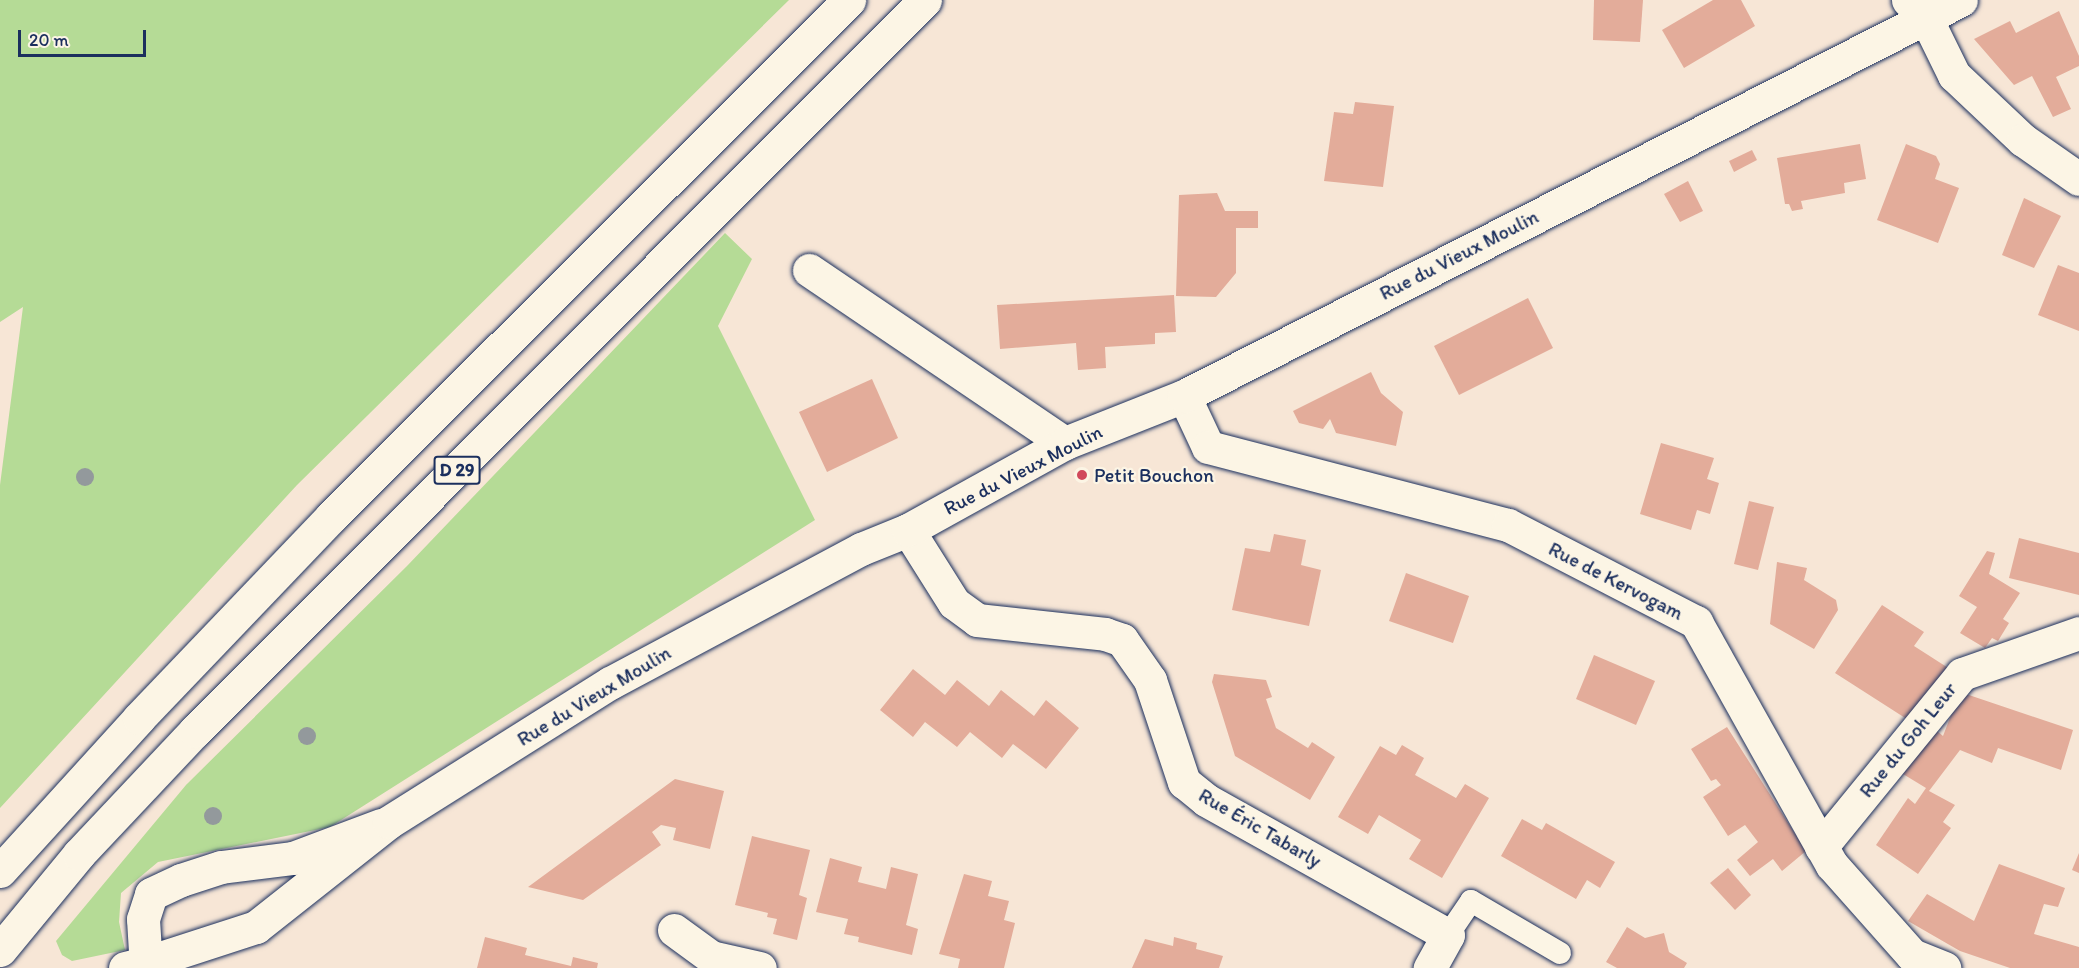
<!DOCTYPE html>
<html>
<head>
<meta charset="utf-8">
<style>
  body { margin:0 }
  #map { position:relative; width:2079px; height:968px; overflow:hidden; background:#f7e6d6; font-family:Itim,sans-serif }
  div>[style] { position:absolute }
  .green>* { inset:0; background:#b5db96 }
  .building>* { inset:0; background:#e3ac9a }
  .roads { filter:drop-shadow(0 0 2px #1b2f5e) drop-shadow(0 0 2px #1b2f5e) }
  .service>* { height:22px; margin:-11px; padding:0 11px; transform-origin:11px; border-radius:11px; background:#fcf5e5 }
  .minor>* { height:33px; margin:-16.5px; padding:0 16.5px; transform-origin:16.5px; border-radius:16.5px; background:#fcf5e5 }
  .tertiary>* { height:33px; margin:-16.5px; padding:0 16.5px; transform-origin:16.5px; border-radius:16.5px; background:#fcf5e5 }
  .primary>* { height:33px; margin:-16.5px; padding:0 16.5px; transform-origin:16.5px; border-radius:16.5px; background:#fcf5e5 }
  .trees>* { width:18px; height:18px; margin:-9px; border-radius:50%; background:#93999c }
  .dots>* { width:16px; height:16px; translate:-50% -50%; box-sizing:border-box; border:3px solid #fcf5e5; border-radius:50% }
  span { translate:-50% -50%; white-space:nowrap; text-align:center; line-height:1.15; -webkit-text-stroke:4.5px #fcf5e5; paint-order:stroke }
  .shield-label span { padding:2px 4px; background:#fcf5e5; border:2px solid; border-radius:4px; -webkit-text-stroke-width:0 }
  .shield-label { font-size:18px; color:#1b2f5e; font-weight:700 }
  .street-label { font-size:20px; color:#1b2f5e }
  .poi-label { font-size:20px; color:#1b2f5e }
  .left { translate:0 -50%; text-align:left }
  .scale { position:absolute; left:18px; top:30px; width:128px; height:27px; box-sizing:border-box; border:3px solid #1b2f5e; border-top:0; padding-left:8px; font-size:18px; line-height:21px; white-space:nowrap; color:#1b2f5e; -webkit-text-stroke:4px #fcf5e5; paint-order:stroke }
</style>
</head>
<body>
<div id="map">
  <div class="green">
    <div style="clip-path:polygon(0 0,789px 0,297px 485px,0 808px,0 485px,23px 307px,0 322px)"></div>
    <div style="clip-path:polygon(725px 233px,752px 259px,718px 326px,815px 520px,330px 827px,158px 862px,121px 893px,119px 922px,125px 950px,72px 961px,62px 955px,56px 941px,186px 785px,407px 566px)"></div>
  </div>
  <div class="building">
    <div style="clip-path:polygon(1594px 0,1643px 0,1640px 42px,1593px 40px)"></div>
    <div style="clip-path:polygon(1713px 0,1741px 0,1755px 26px,1684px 68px,1662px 30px)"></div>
    <div style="clip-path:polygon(2059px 11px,2079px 56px,2079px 66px,2056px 77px,2071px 109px,2053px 117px,2032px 76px,2014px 85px,1974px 39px,2010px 21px,2016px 33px)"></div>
    <div style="clip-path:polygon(1355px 102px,1394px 106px,1383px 187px,1324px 181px,1334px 112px,1353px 114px)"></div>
    <div style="clip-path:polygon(1860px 144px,1866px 179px,1844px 183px,1845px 193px,1801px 201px,1803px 209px,1792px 211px,1789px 204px,1785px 204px,1777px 158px)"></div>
    <div style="clip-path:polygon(1906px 144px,1936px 156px,1940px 164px,1935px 179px,1959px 188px,1938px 243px,1877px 220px)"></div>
    <div style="clip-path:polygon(1752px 150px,1757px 160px,1734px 172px,1729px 161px)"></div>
    <div style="clip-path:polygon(1688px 181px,1703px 211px,1680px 222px,1664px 194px)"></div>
    <div style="clip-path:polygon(1217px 193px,1225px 211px,1258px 211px,1258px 228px,1236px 228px,1236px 273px,1216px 297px,1176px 296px,1179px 195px)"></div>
    <div style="clip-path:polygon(2024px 198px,2061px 216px,2034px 268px,2002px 255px)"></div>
    <div style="clip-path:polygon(2058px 265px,2079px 273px,2079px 331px,2038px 315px)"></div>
    <div style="clip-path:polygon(1174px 295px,1176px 332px,1155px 333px,1155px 344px,1105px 347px,1106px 368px,1078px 370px,1076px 343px,1000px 349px,997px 305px)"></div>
    <div style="clip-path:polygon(1528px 298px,1553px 348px,1459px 395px,1434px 346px)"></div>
    <div style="clip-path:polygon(1371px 372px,1381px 393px,1403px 412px,1396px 446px,1336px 433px,1330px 419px,1323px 429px,1299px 423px,1293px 411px)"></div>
    <div style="clip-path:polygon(872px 379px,898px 438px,827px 472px,799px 412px)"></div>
    <div style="clip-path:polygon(1661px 443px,1714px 458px,1707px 479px,1719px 483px,1710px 514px,1697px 510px,1691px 530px,1640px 514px)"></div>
    <div style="clip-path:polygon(1749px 501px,1774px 507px,1758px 570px,1734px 564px)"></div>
    <div style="clip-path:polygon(1274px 534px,1306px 540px,1301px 565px,1321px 570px,1309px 626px,1232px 610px,1245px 548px,1270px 552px)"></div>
    <div style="clip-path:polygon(2019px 538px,2079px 553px,2079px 595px,2009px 578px)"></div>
    <div style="clip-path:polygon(1987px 551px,1995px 553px,1989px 574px,2020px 593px,2003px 619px,2009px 623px,1998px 641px,1992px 638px,1985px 648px,1960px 633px,1977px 607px,1959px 596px)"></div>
    <div style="clip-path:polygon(1777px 562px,1807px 568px,1804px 580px,1836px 600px,1838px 610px,1814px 649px,1770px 624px)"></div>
    <div style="clip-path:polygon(1406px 573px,1469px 596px,1453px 643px,1389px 621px)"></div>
    <div style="clip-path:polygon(1882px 605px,1924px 632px,1914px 646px,1953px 671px,1913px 723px,1835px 673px)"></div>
    <div style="clip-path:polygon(1594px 655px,1655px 681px,1636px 725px,1576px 699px)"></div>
    <div style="clip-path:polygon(913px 669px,945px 695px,957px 680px,989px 706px,1001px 690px,1034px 716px,1046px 700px,1079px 728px,1046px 769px,1013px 744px,1002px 758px,970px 732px,957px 747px,925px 722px,913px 737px,880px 710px)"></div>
    <div style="clip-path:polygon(1214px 674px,1266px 680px,1272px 697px,1266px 699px,1276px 728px,1308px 748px,1312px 742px,1335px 757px,1310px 800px,1235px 756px,1212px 682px)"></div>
    <div style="clip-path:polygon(1960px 692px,2073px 730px,2061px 770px,1998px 748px,1992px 763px,1960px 750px,1929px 791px,1955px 805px,1943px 822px,1951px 828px,1918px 874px,1876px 845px,1908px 798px,1915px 804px,1926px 788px,1903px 774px,1937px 731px,1943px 736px)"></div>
    <div style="clip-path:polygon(1727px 727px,1806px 851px,1782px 871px,1773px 859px,1750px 876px,1737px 860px,1758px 842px,1745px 825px,1728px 836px,1703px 797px,1721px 785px,1716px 779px,1711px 781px,1691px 749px)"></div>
    <div style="clip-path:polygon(1402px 745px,1424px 758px,1415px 775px,1456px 798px,1465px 784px,1489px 798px,1442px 878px,1409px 859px,1421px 840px,1379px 815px,1368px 834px,1338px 817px,1380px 746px,1396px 755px)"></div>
    <div style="clip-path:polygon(675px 779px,724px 791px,710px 849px,673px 840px,676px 828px,661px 825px,652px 832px,661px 845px,583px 900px,528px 887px)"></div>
    <div style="clip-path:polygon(1522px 819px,1542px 830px,1546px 823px,1615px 862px,1600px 888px,1587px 880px,1576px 899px,1501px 856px)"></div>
    <div style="clip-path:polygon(752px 836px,810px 850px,799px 895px,807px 898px,797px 940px,773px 934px,777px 919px,767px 917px,768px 913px,735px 905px)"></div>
    <div style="clip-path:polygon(2079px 853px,2079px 873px,2072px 870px)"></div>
    <div style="clip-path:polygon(830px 858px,862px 867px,858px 882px,886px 889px,891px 867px,918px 874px,906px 925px,918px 929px,912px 955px,858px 942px,859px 937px,844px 934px,848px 919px,816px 912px)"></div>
    <div style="clip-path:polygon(1999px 864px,2065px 888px,2058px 907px,2044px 904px,2034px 934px,2079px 947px,2079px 968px,2010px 968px,1960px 951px,1908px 921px,1927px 894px,1974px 921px)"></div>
    <div style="clip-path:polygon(1728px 868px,1751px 895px,1735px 910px,1710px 883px)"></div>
    <div style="clip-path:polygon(964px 874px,992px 881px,988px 896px,1009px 901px,1004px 920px,1015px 923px,1004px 968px,958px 968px,960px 959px,939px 954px)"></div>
    <div style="clip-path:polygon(1627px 927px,1645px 938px,1664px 933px,1669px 952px,1687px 963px,1684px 968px,1617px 968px,1606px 962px)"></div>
    <div style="clip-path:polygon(485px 937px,527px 948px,525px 955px,571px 966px,573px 957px,598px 963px,597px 968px,477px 968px)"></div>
    <div style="clip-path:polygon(1174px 937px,1197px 943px,1196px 949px,1223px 956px,1219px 968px,1132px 968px,1145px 939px,1173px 946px)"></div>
  </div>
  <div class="roads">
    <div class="service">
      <div style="left:1448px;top:935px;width:41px;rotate:-55.9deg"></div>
      <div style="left:1471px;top:901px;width:103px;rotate:30.3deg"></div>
    </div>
    <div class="minor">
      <div style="left:1908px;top:0;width:25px;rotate:45deg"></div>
      <div style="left:1926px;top:18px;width:64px;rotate:63.8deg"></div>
      <div style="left:1954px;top:75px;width:95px;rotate:43.3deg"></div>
      <div style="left:2023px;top:140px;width:68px;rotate:34.9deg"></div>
      <div style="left:809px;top:270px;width:309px;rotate:34.1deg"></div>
      <div style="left:1184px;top:396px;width:56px;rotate:64.8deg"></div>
      <div style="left:1208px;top:447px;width:310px;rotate:14.6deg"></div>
      <div style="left:1508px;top:525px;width:212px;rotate:27.3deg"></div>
      <div style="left:1696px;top:622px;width:278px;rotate:60.8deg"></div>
      <div style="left:1832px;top:865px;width:120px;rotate:48.4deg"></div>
      <div style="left:1912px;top:955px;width:35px;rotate:22deg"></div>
      <div style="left:908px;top:530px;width:86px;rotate:57.8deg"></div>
      <div style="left:954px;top:603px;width:29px;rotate:36deg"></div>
      <div style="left:977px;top:620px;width:129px;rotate:6.2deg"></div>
      <div style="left:1105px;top:634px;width:18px;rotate:19deg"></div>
      <div style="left:1122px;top:640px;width:49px;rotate:55deg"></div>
      <div style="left:1150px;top:680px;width:108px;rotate:71.6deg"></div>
      <div style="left:1184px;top:782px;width:28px;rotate:39deg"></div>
      <div style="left:1206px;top:800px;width:277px;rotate:29.2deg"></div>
      <div style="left:1448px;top:935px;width:38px;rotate:119deg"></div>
      <div style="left:1821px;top:847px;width:223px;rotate:-50.8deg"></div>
      <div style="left:1962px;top:674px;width:124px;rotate:-19.3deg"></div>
      <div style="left:674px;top:930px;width:46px;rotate:36.1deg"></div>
      <div style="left:711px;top:957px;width:50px;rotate:12.7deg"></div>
      <div style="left:146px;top:968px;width:49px;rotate:-93.5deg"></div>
      <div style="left:143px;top:919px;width:26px;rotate:-72deg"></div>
      <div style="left:151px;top:894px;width:33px;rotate:-25deg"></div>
      <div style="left:181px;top:880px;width:42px;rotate:-18deg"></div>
      <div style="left:221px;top:867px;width:73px;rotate:-7.1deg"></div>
      <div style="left:293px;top:858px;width:94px;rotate:-20.6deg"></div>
    </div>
    <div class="tertiary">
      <div style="left:145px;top:963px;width:117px;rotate:-18deg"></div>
      <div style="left:256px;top:927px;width:169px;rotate:-38.3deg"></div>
      <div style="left:389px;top:822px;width:261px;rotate:-32.2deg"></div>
      <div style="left:610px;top:683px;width:285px;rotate:-28.1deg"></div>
      <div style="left:861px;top:549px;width:51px;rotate:-22deg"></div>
      <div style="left:908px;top:530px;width:179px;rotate:-29deg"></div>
      <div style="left:1065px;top:443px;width:128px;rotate:-21.6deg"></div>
      <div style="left:1184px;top:396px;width:872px;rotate:-27.01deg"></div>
    </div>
    <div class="primary">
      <div style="left:0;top:871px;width:207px;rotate:-47.7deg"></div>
      <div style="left:139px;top:718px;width:278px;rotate:-46.3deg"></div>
      <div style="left:331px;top:517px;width:732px;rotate:-44.94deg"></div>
      <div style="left:0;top:950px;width:124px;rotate:-50.5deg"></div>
      <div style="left:79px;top:854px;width:169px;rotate:-46.7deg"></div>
      <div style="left:195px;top:731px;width:1033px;rotate:-45.04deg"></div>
      <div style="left:125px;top:968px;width:21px;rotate:-14deg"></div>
    </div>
  </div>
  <div class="trees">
    <div style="left:85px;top:477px"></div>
    <div style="left:307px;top:736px"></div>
    <div style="left:213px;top:816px"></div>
  </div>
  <div class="dots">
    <div style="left:1082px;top:475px;background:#d1495b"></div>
  </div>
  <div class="shield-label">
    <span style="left:457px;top:470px">D 29</span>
  </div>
  <div class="street-label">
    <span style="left:1459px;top:255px;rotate:-27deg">Rue du Vieux Moulin</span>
    <span style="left:1023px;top:470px;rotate:-27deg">Rue du Vieux Moulin</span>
    <span style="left:1616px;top:581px;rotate:27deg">Rue de Kervogam</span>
    <span style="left:594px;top:696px;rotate:-31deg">Rue du Vieux Moulin</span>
    <span style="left:1908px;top:740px;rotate:-51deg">Rue du Goh Leur</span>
    <span style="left:1260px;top:828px;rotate:30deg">Rue Éric Tabarly</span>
  </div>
  <div class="poi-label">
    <span class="left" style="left:1094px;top:475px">Petit Bouchon</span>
  </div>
  <div class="scale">20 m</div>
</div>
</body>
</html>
